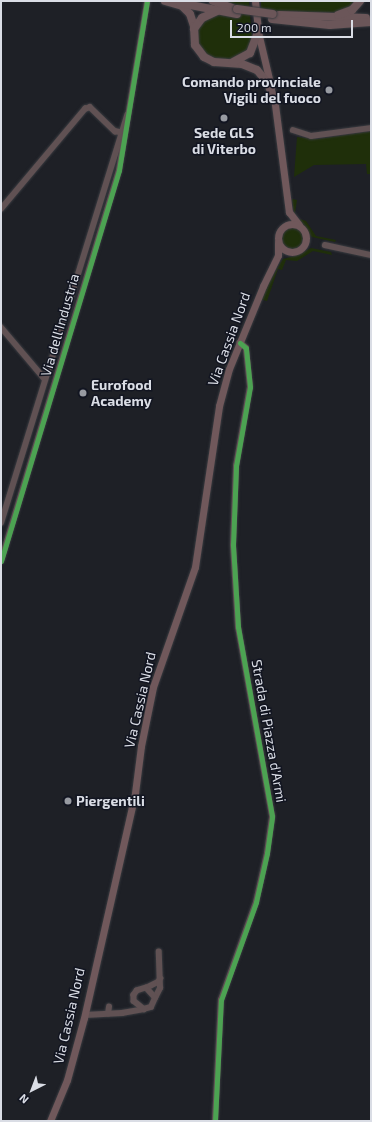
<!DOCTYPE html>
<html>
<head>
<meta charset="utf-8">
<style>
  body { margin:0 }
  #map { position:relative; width:372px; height:1122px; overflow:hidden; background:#1e2026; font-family:"Exo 2",sans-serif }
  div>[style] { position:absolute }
  .green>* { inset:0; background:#1f2f0a }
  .round { border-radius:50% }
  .roads { filter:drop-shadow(0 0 1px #393b40) drop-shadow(0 0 1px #393b40) }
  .minor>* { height:5.5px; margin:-2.75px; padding:0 2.75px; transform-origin:2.75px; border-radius:2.75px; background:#605153 }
  .major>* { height:7px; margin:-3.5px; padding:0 3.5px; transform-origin:3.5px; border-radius:3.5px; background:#70585b }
  .major>.ring { margin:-3.5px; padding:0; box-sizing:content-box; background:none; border:7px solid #70585b; border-radius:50% }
  .highway>* { height:8px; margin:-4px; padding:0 4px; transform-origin:4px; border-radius:4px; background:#6b5659 }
  .bridges { filter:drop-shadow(0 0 1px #393b40) drop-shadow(0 0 1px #393b40) }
  .highway-bridge>* { height:8px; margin:-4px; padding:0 4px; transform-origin:4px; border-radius:4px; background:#6b5659 }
  .cycleway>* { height:5px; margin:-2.5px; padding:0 2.5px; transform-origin:2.5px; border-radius:2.5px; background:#4ca352 }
  .dots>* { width:11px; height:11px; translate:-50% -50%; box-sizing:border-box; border:2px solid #121521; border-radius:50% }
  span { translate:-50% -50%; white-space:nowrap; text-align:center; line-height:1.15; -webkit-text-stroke:3px #121521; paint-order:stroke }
  .poi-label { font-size:14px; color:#dadde5; font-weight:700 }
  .right { translate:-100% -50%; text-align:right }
  .left { translate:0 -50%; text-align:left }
  .street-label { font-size:14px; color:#dadde5 }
  .frame { position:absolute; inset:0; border:2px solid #dadde5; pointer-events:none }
  .north { position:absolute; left:12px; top:1070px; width:40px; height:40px; -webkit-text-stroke:3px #121521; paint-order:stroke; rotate:222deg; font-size:11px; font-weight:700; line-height:16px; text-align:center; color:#dadde5 }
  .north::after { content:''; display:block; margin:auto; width:14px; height:18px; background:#dadde5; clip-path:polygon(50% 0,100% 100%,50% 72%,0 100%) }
  .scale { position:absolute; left:230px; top:20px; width:123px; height:18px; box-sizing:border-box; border:2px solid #dadde5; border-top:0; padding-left:5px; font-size:12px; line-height:14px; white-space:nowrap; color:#dadde5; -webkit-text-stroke:3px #121521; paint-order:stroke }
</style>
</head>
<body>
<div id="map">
  <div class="green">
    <div style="clip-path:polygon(219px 1px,249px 1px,252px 39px,247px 51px,233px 60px,214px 60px,203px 53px,196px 37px,201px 22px,237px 5px)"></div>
    <div style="clip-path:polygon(261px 1px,357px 1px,339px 13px,272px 11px,261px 9px)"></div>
    <div style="clip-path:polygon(371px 131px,371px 174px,367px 174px,366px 164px,314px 165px,294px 177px,297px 137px,317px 139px)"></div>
    <div style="clip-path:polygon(292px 199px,297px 200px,295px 213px,297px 218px,306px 221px,316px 236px,336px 240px,335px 242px,312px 237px,294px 215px)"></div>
    <div class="round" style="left:280px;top:226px;width:24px;height:24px"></div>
    <div style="clip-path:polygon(311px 248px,331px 252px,332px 255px,313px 251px,297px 261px,286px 260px,282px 270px,278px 269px,267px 301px,263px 300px,261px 299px,268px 283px,283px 259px,298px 255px)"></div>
  </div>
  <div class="roads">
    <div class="minor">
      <div style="left:293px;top:130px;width:19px;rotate:18deg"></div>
      <div style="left:311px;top:136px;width:61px;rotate:-7.6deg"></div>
      <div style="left:1px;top:209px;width:131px;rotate:-50deg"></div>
      <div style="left:85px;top:109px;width:5px;rotate:-22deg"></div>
      <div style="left:90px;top:107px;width:35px;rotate:44deg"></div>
      <div style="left:115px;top:131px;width:9px;rotate:13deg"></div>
      <div style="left:325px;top:245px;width:47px;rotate:12.3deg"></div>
      <div style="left:1px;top:327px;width:68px;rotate:49.8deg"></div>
      <div style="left:1px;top:523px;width:427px;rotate:-72.8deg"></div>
      <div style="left:1px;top:561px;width:408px;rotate:-73.2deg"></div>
      <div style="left:119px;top:170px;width:170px;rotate:-80.5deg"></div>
      <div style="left:146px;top:988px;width:13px;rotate:-27deg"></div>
      <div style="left:158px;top:982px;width:4px;rotate:-56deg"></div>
      <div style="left:155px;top:998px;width:11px;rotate:-63deg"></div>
      <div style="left:160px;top:988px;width:36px;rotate:-92deg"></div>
      <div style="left:108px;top:1014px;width:7px;rotate:-82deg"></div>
      <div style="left:85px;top:1015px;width:37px;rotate:-3deg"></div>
      <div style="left:122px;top:1013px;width:22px;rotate:-10deg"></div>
      <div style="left:144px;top:1009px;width:7px;rotate:-16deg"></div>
      <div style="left:151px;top:1007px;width:10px;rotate:-66deg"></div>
      <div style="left:155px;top:998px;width:13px;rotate:-132deg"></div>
      <div style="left:146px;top:988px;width:9px;rotate:162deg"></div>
      <div style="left:137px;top:991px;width:5px;rotate:127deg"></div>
      <div style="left:134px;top:995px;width:6px;rotate:90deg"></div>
      <div style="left:134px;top:1001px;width:13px;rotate:39deg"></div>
      <div style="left:215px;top:1121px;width:121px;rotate:-87.2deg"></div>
      <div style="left:221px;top:1000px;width:104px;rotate:-70.3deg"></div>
      <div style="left:256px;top:902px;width:50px;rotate:-77.3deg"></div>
      <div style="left:267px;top:853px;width:37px;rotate:-82deg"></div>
      <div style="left:272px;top:816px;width:192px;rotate:-100.2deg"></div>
      <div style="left:238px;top:627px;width:82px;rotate:-93.5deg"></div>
      <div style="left:233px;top:545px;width:79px;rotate:-87.8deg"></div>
      <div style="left:236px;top:466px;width:80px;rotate:-80deg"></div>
      <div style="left:250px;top:387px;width:39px;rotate:-96deg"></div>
      <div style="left:246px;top:348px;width:8px;rotate:-140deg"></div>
    </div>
    <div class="major">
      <div style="left:255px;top:1px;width:31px;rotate:84deg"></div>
      <div style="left:258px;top:32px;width:57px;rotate:76.7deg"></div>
      <div style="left:274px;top:97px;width:116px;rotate:82.6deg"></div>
      <div style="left:289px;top:212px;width:16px;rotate:52deg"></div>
      <div class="ring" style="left:278px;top:224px;width:21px;height:21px"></div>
      <div style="left:50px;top:1121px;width:44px;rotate:-67.5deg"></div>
      <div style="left:67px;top:1080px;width:64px;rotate:-74.7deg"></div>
      <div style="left:84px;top:1018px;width:231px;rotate:-77.2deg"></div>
      <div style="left:135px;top:793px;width:47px;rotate:-82.7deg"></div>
      <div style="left:141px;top:746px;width:60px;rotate:-78.5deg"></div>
      <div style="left:153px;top:687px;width:127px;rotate:-70.7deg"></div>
      <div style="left:195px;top:567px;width:163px;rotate:-81.5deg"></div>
      <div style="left:219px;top:406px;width:38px;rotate:-75deg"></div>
      <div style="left:229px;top:369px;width:90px;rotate:-67.7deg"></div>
      <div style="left:263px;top:286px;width:34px;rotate:-64deg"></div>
      <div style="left:278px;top:255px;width:13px;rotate:-90deg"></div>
    </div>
    <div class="highway">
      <div style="left:165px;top:1px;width:18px;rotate:16deg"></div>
      <div style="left:182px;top:6px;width:11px;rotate:45deg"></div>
      <div style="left:190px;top:14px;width:13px;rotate:72deg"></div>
      <div style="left:194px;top:26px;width:19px;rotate:87deg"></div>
      <div style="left:195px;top:45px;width:15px;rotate:53deg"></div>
      <div style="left:204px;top:57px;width:11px;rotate:27deg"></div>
      <div style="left:214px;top:62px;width:28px;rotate:4deg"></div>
      <div style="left:242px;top:64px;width:16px;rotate:22deg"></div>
      <div style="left:257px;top:70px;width:16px;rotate:50deg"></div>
      <div style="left:267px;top:82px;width:22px;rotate:66deg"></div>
      <div style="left:213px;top:1px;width:20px;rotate:20deg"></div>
      <div style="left:180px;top:3px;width:58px;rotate:10.9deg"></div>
      <div style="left:279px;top:15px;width:87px;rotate:2deg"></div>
      <div style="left:338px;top:15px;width:15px;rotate:-20deg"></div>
      <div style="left:352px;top:10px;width:12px;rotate:-48deg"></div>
      <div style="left:272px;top:19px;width:58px;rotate:5.9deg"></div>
      <div style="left:330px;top:25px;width:41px;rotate:-4.2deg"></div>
      <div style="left:194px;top:29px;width:14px;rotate:-54deg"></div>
      <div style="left:202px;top:18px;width:17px;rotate:-25deg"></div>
      <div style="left:233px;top:62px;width:19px;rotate:-28deg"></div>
      <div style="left:250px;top:53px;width:22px;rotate:-69deg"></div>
    </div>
  </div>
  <div class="bridges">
    <div class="highway-bridge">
      <div style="left:237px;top:9px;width:36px;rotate:8deg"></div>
    </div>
  </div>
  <div class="cycleway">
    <div style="left:1px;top:561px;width:408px;rotate:-73.2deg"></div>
    <div style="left:119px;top:170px;width:171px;rotate:-80.6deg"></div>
    <div style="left:215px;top:1121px;width:121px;rotate:-87.2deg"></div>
    <div style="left:221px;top:1000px;width:104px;rotate:-70.3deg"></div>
    <div style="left:256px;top:902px;width:50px;rotate:-77.3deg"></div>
    <div style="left:267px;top:853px;width:37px;rotate:-82deg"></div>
    <div style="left:272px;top:816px;width:192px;rotate:-100.2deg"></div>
    <div style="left:238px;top:627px;width:82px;rotate:-93.5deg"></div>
    <div style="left:233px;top:545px;width:79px;rotate:-87.8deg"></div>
    <div style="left:236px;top:466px;width:80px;rotate:-80deg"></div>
    <div style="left:250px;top:387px;width:39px;rotate:-96deg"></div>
    <div style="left:246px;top:348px;width:8px;rotate:-140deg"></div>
  </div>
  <div class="dots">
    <div style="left:329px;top:90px;background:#989ba2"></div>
    <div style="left:224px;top:118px;background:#989ba2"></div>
    <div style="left:83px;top:393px;background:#989ba2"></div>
    <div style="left:68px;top:801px;background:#989ba2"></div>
  </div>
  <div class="poi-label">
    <span class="right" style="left:321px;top:90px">Comando provinciale<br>Vigili del fuoco</span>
    <span style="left:224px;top:141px">Sede GLS<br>di Viterbo</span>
    <span class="left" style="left:91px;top:393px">Eurofood<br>Academy</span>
    <span class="left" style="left:76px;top:801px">Piergentili</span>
  </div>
  <div class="street-label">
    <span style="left:60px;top:325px;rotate:-74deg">Via dell'Industria</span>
    <span style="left:229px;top:339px;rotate:-70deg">Via Cassia Nord</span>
    <span style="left:140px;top:700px;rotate:-77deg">Via Cassia Nord</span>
    <span style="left:269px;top:731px;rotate:80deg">Strada di Piazza d'Armi</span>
    <span style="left:69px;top:1016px;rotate:-77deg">Via Cassia Nord</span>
  </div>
  <div class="frame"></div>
  <div class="north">N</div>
  <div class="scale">200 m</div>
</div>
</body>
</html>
